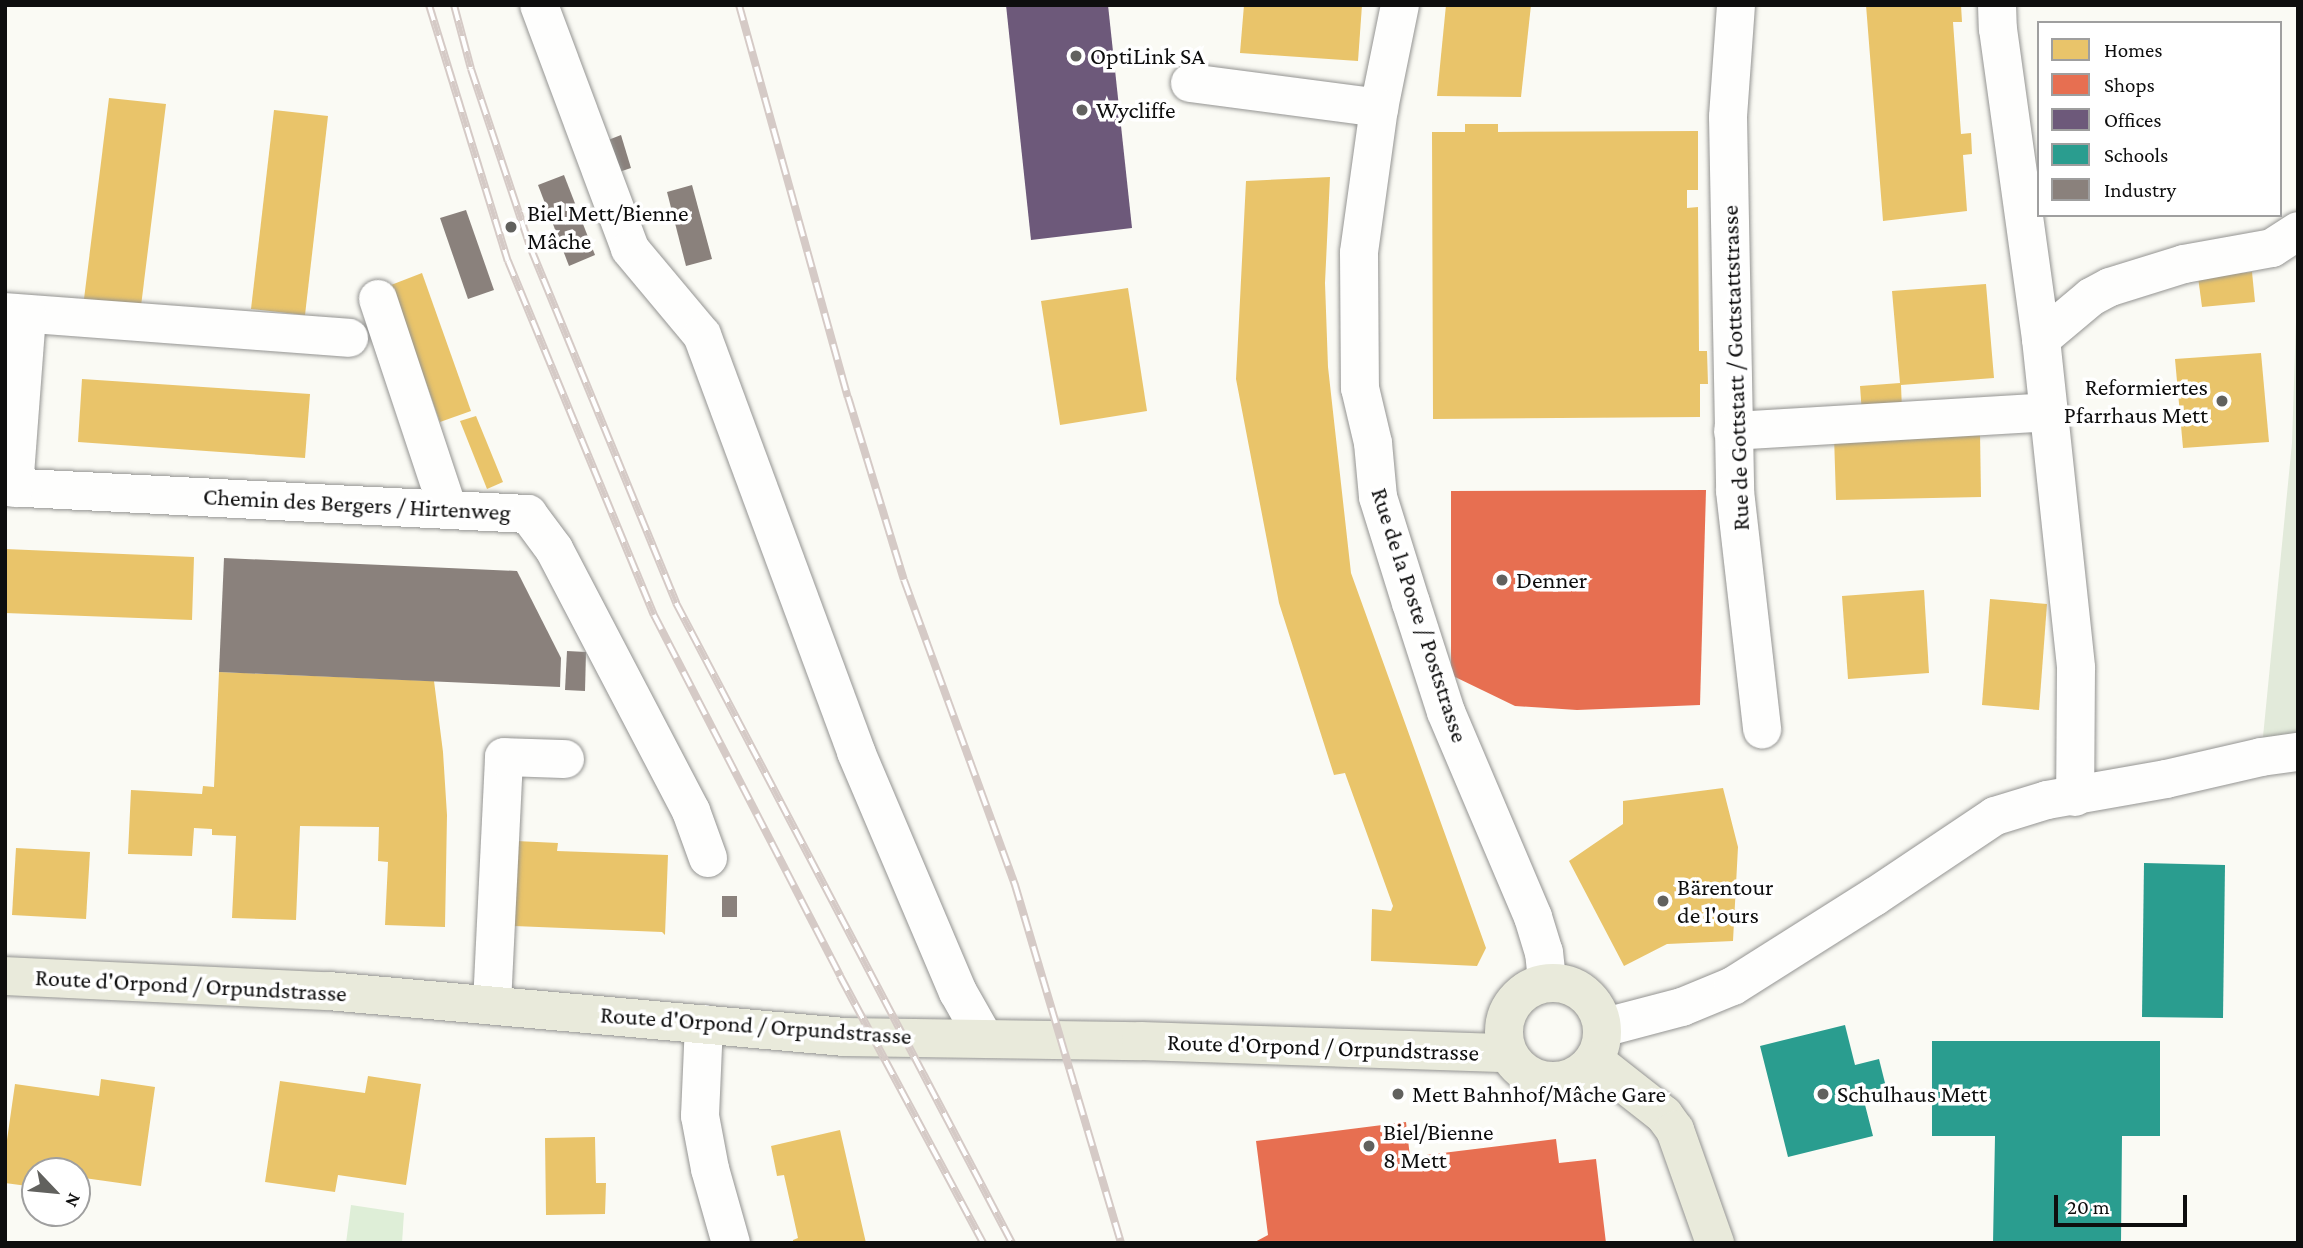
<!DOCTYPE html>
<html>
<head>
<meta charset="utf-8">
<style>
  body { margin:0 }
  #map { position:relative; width:2303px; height:1248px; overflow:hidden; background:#fafaf4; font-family:"Crimson Pro",serif }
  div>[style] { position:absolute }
  .green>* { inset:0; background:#deeed7 }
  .cemetery>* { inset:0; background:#e2eada }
  .homes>* { inset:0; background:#e9c46a }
  .shops>* { inset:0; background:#e76f51 }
  .offices>* { inset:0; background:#6d597a }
  .schools>* { inset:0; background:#2a9d8f }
  .industry>* { inset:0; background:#8a817c }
  .roads { filter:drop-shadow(0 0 2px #949492) drop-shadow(0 0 2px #949492) }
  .minor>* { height:38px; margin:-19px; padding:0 19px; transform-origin:19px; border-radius:19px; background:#fefefd }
  .major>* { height:38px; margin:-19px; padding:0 19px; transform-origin:19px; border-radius:19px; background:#e9eadb }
  .major>.ring { margin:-19px; padding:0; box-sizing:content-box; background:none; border:38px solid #e9eadb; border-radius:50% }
  .rail>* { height:8px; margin-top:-4px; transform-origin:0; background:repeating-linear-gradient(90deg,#fff 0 16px,#d5cac6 0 32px); box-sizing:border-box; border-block:2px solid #d5cac6 }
  .dots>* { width:19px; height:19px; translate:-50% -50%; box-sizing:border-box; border:4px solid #fff; border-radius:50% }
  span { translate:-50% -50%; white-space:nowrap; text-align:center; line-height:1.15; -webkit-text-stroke:7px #fff; paint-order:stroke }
  .poi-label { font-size:24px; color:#0e0e0e }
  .left { translate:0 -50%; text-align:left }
  .right { translate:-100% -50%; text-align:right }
  .street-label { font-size:24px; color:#0e0e0e }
  .frame { position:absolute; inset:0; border:7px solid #0e0e0e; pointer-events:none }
  .legend { position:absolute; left:2037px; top:21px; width:245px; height:196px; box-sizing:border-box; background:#fff; border:2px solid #9f9f9f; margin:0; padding:9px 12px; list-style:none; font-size:21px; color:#0e0e0e }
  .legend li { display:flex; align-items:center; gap:14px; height:35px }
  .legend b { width:35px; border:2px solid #9f9f9f }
  .north { position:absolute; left:21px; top:1157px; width:70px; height:70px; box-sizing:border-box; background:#fff; border:2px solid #9f9f9f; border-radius:50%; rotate:116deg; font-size:19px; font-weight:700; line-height:28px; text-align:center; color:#0e0e0e }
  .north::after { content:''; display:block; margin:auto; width:24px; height:32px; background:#61615e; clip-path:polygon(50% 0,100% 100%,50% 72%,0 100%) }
  .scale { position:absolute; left:2054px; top:1195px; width:133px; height:32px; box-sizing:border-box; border:4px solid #0e0e0e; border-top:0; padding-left:9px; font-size:21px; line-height:24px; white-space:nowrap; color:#0e0e0e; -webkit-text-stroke:5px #fff; paint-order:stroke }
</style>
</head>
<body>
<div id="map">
  <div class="green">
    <div style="clip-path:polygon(351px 1205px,404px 1213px,402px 1243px,346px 1243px)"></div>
  </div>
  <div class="cemetery">
    <div style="clip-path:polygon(2298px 261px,2298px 752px,2261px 757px,2292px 443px)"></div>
  </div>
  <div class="homes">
    <div style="clip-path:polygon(1244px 5px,1362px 5px,1358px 61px,1240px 53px)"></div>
    <div style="clip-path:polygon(1446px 5px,1531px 5px,1521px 97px,1437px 96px)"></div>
    <div style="clip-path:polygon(1866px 5px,1961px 5px,1962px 22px,1953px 22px,1961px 134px,1971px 133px,1972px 154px,1963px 155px,1967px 211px,1883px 221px)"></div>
    <div style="clip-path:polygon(109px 98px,166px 104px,141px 306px,84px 299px)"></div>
    <div style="clip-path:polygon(274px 110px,328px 116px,305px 315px,251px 309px)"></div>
    <div style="clip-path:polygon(1465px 124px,1498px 124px,1498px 132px,1698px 131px,1698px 190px,1687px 190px,1687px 208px,1698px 207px,1699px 351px,1707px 351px,1708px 384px,1700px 384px,1700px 417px,1433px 419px,1432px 132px,1465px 132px)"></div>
    <div style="clip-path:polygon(1330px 177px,1325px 283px,1328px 367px,1351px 573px,1486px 948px,1477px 966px,1371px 961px,1372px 909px,1391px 911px,1393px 906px,1345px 773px,1334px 775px,1279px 603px,1236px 379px,1246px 181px)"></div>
    <div style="clip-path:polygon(2252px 272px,2255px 302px,2202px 307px,2198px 277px)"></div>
    <div style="clip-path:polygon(422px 273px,471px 411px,440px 422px,391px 285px)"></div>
    <div style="clip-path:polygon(1986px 284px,1994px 378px,1901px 385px,1902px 410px,1862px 414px,1860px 386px,1900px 383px,1892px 291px)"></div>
    <div style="clip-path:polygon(1128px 288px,1147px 411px,1060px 425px,1041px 301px)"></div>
    <div style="clip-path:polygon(2261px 353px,2269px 442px,2183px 448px,2175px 359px)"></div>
    <div style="clip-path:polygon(82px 379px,310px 394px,305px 458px,78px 442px)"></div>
    <div style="clip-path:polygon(476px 416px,503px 482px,487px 489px,460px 421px)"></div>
    <div style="clip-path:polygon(1980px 433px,1981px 497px,1836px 500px,1834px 436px)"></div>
    <div style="clip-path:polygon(5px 549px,194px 557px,192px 620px,5px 613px)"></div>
    <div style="clip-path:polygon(1924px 590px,1929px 673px,1848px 679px,1842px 596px)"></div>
    <div style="clip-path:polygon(1990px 599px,2047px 604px,2039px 710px,1982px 705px)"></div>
    <div style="clip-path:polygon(219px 672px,434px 681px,443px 752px,447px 815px,445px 927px,385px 925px,388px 862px,378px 861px,379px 827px,300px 826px,296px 920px,232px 918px,236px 836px,212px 835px,212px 829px,194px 828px,192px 856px,128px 854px,131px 790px,202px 794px,203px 786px,214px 787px)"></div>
    <div style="clip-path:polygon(1723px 788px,1738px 847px,1733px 941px,1667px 944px,1624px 966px,1569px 861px,1623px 824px,1623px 801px)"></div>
    <div style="clip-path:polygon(516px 841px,558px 843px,557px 851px,668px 855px,665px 935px,662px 932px,514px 926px)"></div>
    <div style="clip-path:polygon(16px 848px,90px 852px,86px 919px,12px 915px)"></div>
    <div style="clip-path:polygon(368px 1076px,421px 1084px,406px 1185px,338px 1175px,335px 1192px,265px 1182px,280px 1081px,365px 1093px)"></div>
    <div style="clip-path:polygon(101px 1079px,155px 1087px,141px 1186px,77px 1177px,77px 1171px,35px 1171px,35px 1187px,5px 1183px,5px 1154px,15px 1084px,99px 1096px)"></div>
    <div style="clip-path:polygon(840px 1130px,866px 1243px,793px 1243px,793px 1240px,798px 1238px,784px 1175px,777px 1176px,771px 1146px)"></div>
    <div style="clip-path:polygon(595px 1137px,596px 1183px,606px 1183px,605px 1214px,546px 1215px,545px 1138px)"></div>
  </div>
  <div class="shops">
    <div style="clip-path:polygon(1706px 490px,1700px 705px,1577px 710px,1515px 706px,1451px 675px,1451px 491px)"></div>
    <div style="clip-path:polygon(1406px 1122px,1410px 1157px,1556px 1139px,1559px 1163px,1596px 1159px,1606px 1243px,1253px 1243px,1268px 1235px,1256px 1141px)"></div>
  </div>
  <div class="offices">
    <div style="clip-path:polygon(1006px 5px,1108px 5px,1132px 228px,1031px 240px)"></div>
  </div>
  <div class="schools">
    <div style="clip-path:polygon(2144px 863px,2225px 865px,2223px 1018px,2142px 1017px)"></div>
    <div style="clip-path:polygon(1845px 1025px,1855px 1065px,1879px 1059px,1887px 1091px,1863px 1097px,1873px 1136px,1788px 1157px,1760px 1046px)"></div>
    <div style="clip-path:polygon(1932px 1041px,2160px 1041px,2160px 1136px,2122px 1136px,2121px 1243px,1993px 1243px,1995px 1136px,1932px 1136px)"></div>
  </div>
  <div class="industry">
    <div style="clip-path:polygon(621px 135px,631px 168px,613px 174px,603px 142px)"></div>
    <div style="clip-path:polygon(564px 175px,595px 255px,569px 266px,538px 185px)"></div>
    <div style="clip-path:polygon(692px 185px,712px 259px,686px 266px,667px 192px)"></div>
    <div style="clip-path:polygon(466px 210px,494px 290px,468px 299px,440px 218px)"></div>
    <div style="clip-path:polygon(224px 558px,517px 571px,561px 658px,560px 687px,219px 672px)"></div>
    <div style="clip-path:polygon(567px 651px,586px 652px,585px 691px,565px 690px)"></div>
    <div style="clip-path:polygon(722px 896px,737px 896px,737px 917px,722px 917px)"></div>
  </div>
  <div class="roads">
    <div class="minor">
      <div style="left:539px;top:5px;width:260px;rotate:69.5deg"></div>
      <div style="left:630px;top:249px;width:112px;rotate:50.1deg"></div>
      <div style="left:702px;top:335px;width:445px;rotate:69.7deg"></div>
      <div style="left:856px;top:752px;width:261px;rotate:67deg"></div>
      <div style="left:958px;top:992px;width:53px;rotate:60.5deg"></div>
      <div style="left:1400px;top:5px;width:105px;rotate:101.5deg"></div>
      <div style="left:1379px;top:108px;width:146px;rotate:97.9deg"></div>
      <div style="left:1359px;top:253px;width:135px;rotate:89.6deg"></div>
      <div style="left:1360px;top:388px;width:57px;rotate:76.7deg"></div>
      <div style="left:1373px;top:443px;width:54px;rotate:84.7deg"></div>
      <div style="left:1378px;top:497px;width:111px;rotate:72.7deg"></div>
      <div style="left:1411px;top:603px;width:114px;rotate:72.2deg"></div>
      <div style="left:1446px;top:712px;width:223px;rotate:67deg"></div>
      <div style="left:1533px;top:917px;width:37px;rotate:73deg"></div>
      <div style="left:1544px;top:952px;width:31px;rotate:84deg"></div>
      <div style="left:1736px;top:5px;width:112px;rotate:94.1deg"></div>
      <div style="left:1728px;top:117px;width:374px;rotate:88.9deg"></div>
      <div style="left:1735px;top:491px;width:240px;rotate:83.5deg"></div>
      <div style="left:1997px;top:5px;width:24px;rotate:88deg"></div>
      <div style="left:1998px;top:29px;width:313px;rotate:82.1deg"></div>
      <div style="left:2041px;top:339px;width:331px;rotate:83.9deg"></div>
      <div style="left:2076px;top:668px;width:129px;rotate:90.4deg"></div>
      <div style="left:1190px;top:83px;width:191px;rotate:7.5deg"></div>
      <div style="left:378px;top:299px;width:219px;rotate:71.6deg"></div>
      <div style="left:5px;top:312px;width:345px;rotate:4.3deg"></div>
      <div style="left:2041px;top:339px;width:65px;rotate:-40deg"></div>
      <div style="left:2091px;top:297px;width:21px;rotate:-28deg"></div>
      <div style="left:2110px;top:287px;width:77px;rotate:-17.3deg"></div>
      <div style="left:2184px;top:264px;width:89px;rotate:-10.3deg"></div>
      <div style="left:2272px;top:248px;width:31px;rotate:-33deg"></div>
      <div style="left:1733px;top:431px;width:317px;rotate:-3.4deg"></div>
      <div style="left:5px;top:487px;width:524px;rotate:2.96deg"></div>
      <div style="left:528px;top:514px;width:44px;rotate:53.4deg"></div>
      <div style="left:554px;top:549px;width:296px;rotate:62.4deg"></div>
      <div style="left:691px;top:811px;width:50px;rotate:70.1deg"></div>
      <div style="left:14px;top:488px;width:174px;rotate:-85.7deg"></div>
      <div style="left:492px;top:1004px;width:247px;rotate:-87.2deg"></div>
      <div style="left:504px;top:757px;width:61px;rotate:1.9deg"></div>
      <div style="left:704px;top:1024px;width:92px;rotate:92.5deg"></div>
      <div style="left:700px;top:1116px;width:54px;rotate:79.3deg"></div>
      <div style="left:710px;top:1169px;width:77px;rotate:74.2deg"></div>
      <div style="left:1602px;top:1028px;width:83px;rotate:-14.7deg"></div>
      <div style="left:1682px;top:1007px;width:55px;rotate:-22.4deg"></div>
      <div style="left:1733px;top:986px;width:167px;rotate:-32.3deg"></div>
      <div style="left:1874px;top:897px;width:146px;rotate:-33.8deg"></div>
      <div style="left:1995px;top:816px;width:54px;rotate:-17.1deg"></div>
      <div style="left:2047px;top:800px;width:121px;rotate:-10deg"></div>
      <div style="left:2166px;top:779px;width:98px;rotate:-13deg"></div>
      <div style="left:2261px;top:757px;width:37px;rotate:-8deg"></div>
    </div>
    <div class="major">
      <div style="left:5px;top:976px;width:323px;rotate:2.7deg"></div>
      <div style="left:328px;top:991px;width:518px;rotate:5.09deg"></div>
      <div style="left:844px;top:1037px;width:297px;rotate:0.8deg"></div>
      <div style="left:1141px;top:1041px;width:367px;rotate:1.9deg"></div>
      <div class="ring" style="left:1504px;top:983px;width:60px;height:60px"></div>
      <div style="left:1594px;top:1060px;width:89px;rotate:38.2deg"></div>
      <div style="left:1664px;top:1115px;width:19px;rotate:54deg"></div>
      <div style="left:1675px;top:1130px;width:120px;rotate:70.5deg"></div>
    </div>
  </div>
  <div class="rail">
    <div style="left:429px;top:5px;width:268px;rotate:72.9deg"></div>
    <div style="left:508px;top:261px;width:383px;rotate:67.6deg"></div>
    <div style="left:654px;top:615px;width:406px;rotate:62.7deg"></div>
    <div style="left:840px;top:976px;width:303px;rotate:61.8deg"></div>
    <div style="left:454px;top:5px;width:66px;rotate:75.1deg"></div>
    <div style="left:471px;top:69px;width:190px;rotate:71.6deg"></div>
    <div style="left:531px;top:249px;width:383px;rotate:67.7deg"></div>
    <div style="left:676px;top:603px;width:723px;rotate:62.3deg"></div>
    <div style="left:739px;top:5px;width:407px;rotate:74.5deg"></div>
    <div style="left:848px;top:397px;width:191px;rotate:73deg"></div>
    <div style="left:904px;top:580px;width:325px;rotate:70deg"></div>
    <div style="left:1015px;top:885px;width:373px;rotate:73.5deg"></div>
  </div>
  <div class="dots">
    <div style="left:1076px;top:56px;background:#61615e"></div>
    <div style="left:1082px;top:110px;background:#61615e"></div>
    <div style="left:511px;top:227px;background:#61615e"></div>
    <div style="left:2222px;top:401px;background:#61615e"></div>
    <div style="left:1502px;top:580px;background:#61615e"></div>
    <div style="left:1663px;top:901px;background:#61615e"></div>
    <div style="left:1398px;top:1094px;background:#61615e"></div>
    <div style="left:1823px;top:1094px;background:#61615e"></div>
    <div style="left:1369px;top:1146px;background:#61615e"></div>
  </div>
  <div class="poi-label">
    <span class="left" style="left:1090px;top:56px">OptiLink SA</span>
    <span class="left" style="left:1096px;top:110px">Wycliffe</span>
    <span class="left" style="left:527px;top:227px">Biel Mett/Bienne<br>Mâche</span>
    <span class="right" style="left:2208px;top:401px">Reformiertes<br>Pfarrhaus Mett</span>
    <span class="left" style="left:1516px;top:580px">Denner</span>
    <span class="left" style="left:1677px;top:901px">Bärentour<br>de l'ours</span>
    <span class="left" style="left:1412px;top:1094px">Mett Bahnhof/Mâche Gare</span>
    <span class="left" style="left:1837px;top:1094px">Schulhaus Mett</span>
    <span class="left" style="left:1383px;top:1146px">Biel/Bienne<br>8 Mett</span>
  </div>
  <div class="street-label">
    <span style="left:1735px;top:368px;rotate:-92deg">Rue de Gottstatt / Gottstattstrasse</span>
    <span style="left:357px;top:504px;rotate:3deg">Chemin des Bergers / Hirtenweg</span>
    <span style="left:1420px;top:615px;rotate:72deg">Rue de la Poste / Poststrasse</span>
    <span style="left:191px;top:985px;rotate:3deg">Route d'Orpond / Orpundstrasse</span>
    <span style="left:756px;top:1025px;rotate:4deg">Route d'Orpond / Orpundstrasse</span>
    <span style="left:1323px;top:1047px;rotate:2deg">Route d'Orpond / Orpundstrasse</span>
  </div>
  <div class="frame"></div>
  <ul class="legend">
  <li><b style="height:19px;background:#e9c46a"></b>Homes</li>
  <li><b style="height:19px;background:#e76f51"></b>Shops</li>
  <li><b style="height:19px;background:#6d597a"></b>Offices</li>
  <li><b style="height:19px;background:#2a9d8f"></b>Schools</li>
  <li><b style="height:19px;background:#8a817c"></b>Industry</li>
  </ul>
  <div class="north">N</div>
  <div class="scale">20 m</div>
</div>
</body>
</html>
